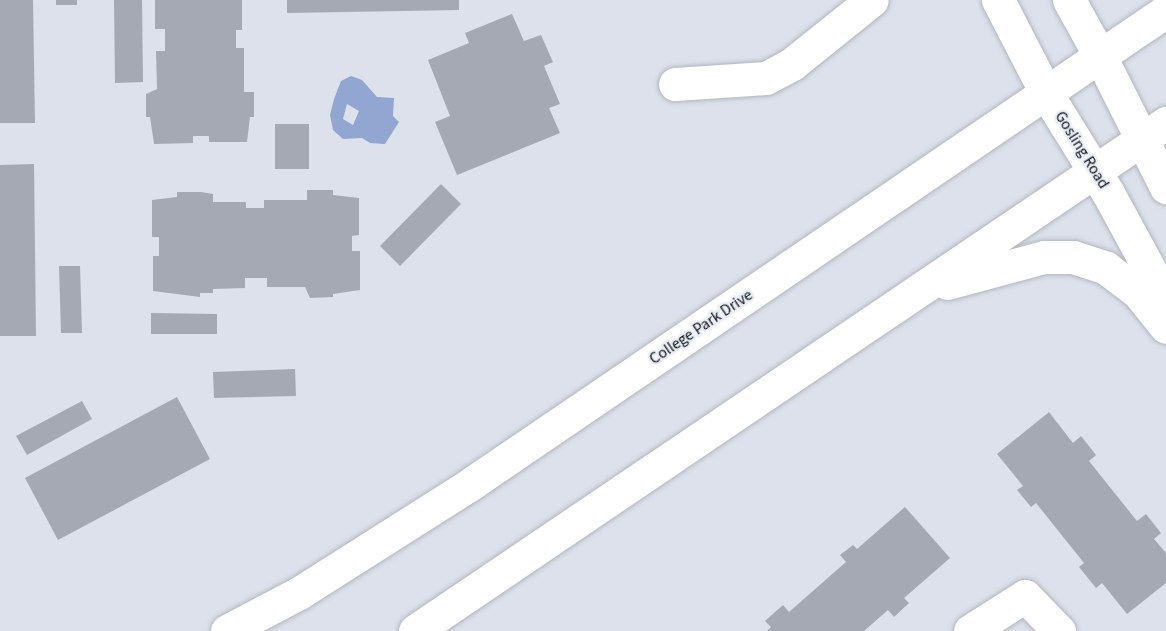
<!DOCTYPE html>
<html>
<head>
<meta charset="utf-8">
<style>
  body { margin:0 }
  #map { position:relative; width:1166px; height:631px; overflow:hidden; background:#dce1eb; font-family:"Source Sans 3",sans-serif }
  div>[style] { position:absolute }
  .water>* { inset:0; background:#91a6d0 }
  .building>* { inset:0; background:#a5a9b3 }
  .roads { filter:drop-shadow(0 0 2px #b2b6c0) drop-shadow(0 0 2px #b2b6c0) }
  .minor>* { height:33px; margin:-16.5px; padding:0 16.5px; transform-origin:16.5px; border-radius:16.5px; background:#fff }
  .major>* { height:33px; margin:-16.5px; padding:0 16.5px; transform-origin:16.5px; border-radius:16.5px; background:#fff }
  span { translate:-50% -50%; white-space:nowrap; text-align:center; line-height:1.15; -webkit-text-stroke:5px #e9eef8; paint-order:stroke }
  .street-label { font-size:16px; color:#0f1114 }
</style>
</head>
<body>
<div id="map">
  <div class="water">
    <div style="clip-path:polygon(evenodd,351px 76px,362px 80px,377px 97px,394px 98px,393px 116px,399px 122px,385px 144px,370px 143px,362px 138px,343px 139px,333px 130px,330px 115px,334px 99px,341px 81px,351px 76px,347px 104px,359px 111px,353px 125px,343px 119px,347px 104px)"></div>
  </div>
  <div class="building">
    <div style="clip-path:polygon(0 0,33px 0,35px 123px,0 123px)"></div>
    <div style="clip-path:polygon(56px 0,77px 0,77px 5px,56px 5px)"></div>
    <div style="clip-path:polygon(114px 0,142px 0,143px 82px,115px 83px)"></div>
    <div style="clip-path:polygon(155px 0,242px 0,242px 30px,236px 30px,236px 48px,244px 48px,244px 92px,254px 92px,254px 117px,250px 117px,247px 142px,209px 142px,209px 136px,193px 136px,193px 143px,154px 144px,150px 117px,146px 117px,146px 94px,157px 89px,156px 51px,165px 51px,165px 29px,155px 29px)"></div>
    <div style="clip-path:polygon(287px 0,459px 0,459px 10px,287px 13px)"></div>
    <div style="clip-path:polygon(512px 14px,524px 41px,541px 35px,553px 62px,544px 66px,560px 104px,549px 108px,560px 133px,457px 175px,435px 122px,450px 116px,428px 60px,469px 43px,465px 33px)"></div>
    <div style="clip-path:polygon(275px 124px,309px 124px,309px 169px,275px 169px)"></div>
    <div style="clip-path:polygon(34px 164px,36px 336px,0 336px,0 165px)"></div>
    <div style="clip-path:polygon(441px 184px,461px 204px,400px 266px,380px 246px)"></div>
    <div style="clip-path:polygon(307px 190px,333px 190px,333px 195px,359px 198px,359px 235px,352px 236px,352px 251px,360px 251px,360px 290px,333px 294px,333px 297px,310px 298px,305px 287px,267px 287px,267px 278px,245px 278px,245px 288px,213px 289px,213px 293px,200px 293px,200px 297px,153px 291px,153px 256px,159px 256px,159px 237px,152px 237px,152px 200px,177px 197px,177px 192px,201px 192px,213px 194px,213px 202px,246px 202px,246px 208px,264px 208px,264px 200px,307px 200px)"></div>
    <div style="clip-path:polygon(59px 266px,80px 266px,82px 333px,61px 333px)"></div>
    <div style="clip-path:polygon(151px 313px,217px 314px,217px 334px,151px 334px)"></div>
    <div style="clip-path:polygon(295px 369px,296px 396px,214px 398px,213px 372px)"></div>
    <div style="clip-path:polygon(177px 397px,210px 459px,58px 540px,25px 478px)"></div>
    <div style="clip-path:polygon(82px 401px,92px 419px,27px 455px,16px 436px)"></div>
    <div style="clip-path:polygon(1049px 412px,1073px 443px,1081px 436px,1096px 455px,1089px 461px,1137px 521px,1146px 514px,1161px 533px,1154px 539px,1166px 553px,1166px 583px,1127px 614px,1102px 583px,1096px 588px,1079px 567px,1084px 563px,1036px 503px,1031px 507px,1017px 490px,1023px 486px,997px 454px)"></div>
    <div style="clip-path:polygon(905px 507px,950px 558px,904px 598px,909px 603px,894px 617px,888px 610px,864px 631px,767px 631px,771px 627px,765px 621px,783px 605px,789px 612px,846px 562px,840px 555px,853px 545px,857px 549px)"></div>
  </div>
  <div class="roads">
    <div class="minor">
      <div style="left:998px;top:0;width:105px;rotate:62.7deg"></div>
      <div style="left:1069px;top:0;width:64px;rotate:61deg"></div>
      <div style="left:675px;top:84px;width:91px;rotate:-3.8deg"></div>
      <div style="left:766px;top:78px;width:30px;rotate:-28deg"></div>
      <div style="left:792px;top:64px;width:102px;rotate:-38.7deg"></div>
      <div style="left:970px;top:631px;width:65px;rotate:-32.5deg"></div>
      <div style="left:1025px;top:596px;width:49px;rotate:45.8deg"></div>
    </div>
    <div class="major">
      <div style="left:1100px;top:56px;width:147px;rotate:63.3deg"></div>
      <div style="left:1046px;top:93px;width:118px;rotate:58.2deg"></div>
      <div style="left:1108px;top:193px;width:122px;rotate:61.5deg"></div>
      <div style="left:947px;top:283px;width:100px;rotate:-15deg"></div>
      <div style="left:1044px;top:257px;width:29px"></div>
      <div style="left:1073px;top:257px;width:35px;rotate:18deg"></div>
      <div style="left:1106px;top:268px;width:39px;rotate:37deg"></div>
      <div style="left:1137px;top:291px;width:46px;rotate:51.1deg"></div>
      <div style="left:227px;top:631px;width:81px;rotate:-27.8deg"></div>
      <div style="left:299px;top:593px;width:205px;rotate:-32.4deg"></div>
      <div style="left:472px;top:483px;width:839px;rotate:-34.22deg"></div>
      <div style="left:415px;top:631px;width:907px;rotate:-34.08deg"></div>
    </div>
  </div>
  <div class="street-label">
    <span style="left:1082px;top:150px;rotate:58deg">Gosling Road</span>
    <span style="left:701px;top:327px;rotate:-34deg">College Park Drive</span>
  </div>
</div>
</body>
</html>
